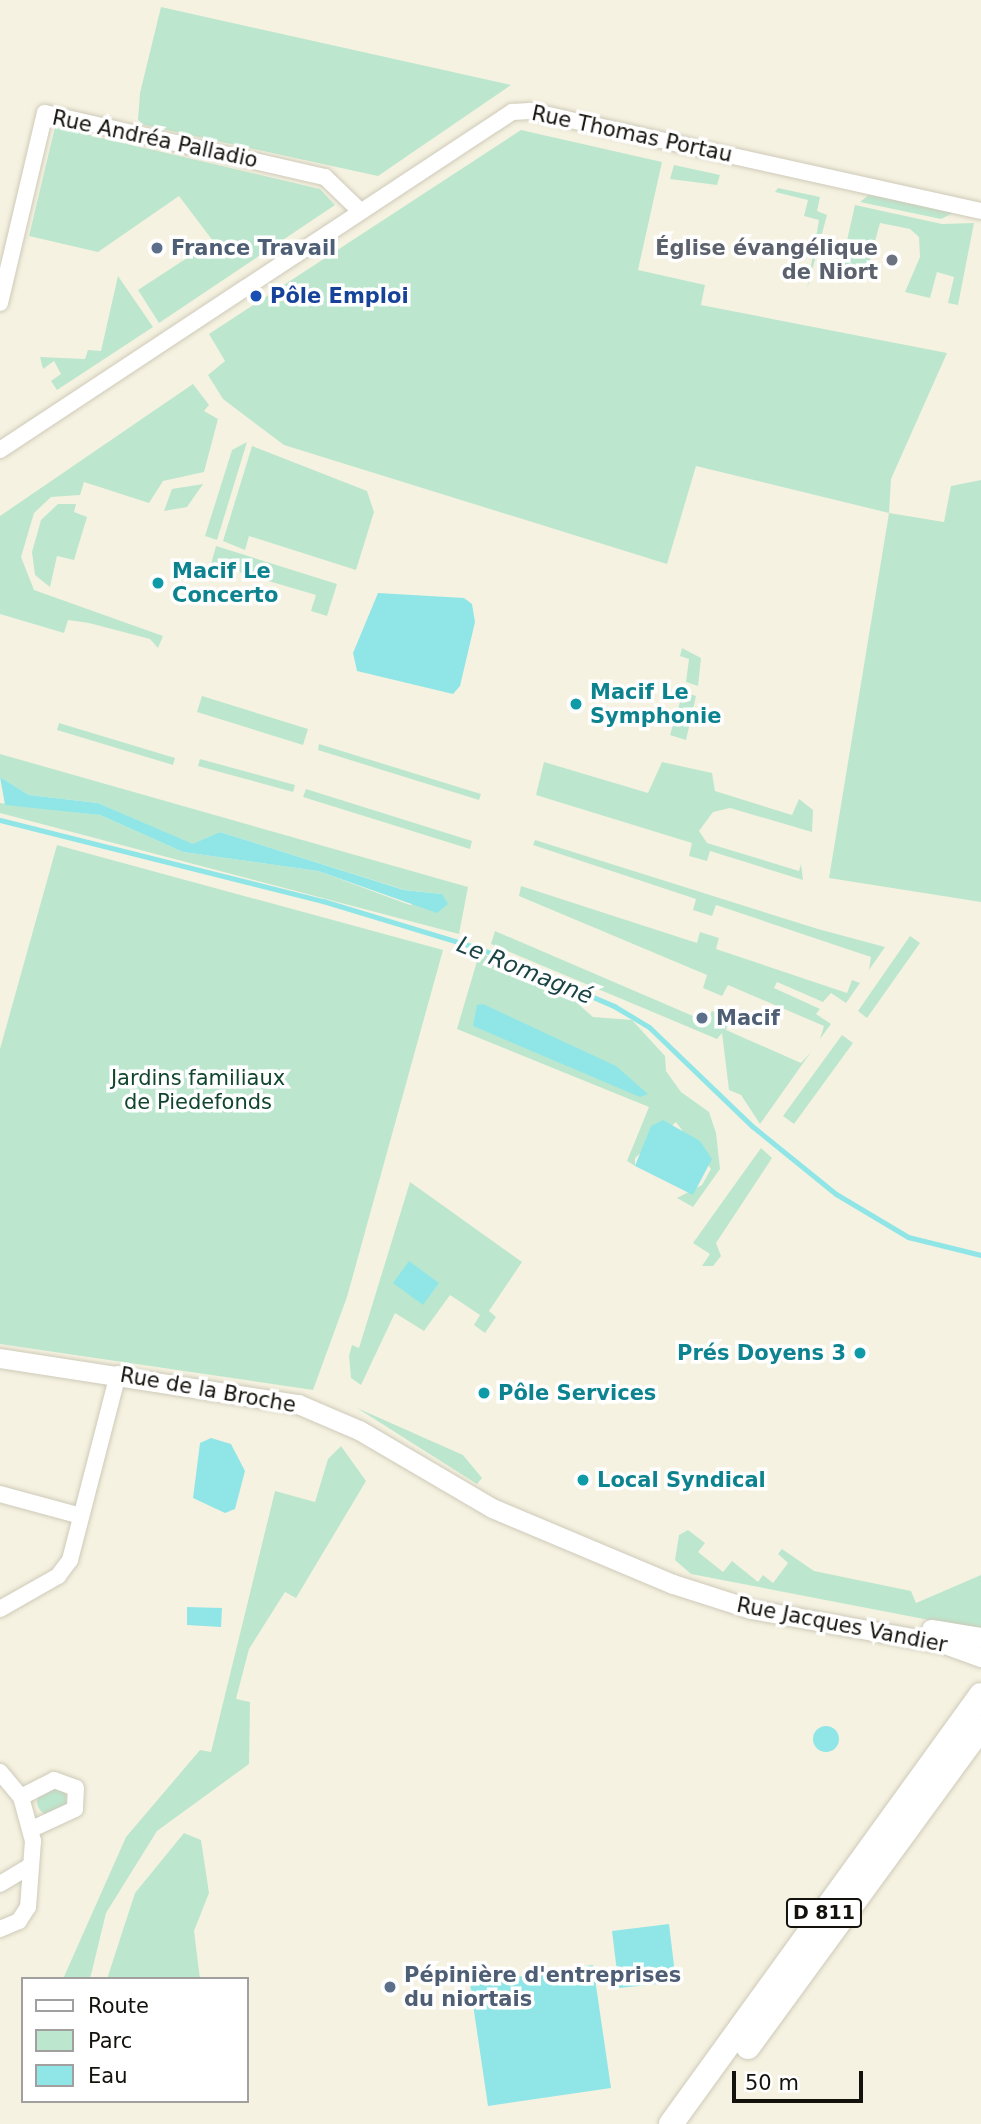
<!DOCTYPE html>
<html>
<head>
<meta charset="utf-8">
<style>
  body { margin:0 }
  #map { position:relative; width:981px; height:2124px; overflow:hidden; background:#f6f2e1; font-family:"DejaVu Sans",sans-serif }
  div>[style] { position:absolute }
  .green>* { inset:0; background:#bce7ce }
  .round { border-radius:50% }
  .water>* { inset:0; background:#90e6e7 }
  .stream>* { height:5px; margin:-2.5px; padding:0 2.5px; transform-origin:2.5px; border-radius:2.5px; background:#90e6e7 }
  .roads { filter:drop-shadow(0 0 2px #cecab9) drop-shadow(0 0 2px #cecab9) }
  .minor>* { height:16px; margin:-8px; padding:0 8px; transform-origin:8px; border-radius:8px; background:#fff }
  .tertiary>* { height:19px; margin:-9.5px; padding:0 9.5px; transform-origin:9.5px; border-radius:9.5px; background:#fff }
  .primary>* { height:24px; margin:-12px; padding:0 12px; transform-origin:12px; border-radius:12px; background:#fff }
  .dots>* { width:19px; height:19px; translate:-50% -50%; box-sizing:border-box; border:4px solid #fff; border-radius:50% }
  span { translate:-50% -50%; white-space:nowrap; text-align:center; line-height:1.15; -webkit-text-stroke:7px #fff; paint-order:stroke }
  .shield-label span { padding:2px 5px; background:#fff; border:2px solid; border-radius:5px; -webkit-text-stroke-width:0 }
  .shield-label { font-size:19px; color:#14120c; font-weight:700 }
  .street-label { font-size:21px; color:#14120c }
  .service-label { font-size:21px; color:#4e5e75; font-weight:700 }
  .left { translate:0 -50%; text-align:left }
  .worship-label { font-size:21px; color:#5b616d; font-weight:700 }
  .right { translate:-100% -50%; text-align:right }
  .transit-label { font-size:21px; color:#164399; font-weight:700 }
  .culture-label { font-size:21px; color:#0d838f; font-weight:700 }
  .park-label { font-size:21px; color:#11452d }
  .water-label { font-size:23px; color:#1b4445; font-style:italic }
  .legend { position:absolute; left:21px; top:1977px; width:228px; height:126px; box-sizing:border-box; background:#fff; border:2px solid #a1a09e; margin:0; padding:9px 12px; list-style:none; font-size:21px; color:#14120c }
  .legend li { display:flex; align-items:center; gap:14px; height:35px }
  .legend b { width:35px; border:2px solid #a1a09e }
  .scale { position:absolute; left:732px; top:2071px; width:131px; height:32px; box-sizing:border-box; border:4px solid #14120c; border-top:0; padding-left:9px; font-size:21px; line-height:24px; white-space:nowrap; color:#14120c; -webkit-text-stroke:5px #fff; paint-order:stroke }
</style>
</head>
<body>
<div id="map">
  <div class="green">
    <div style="clip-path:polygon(161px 7px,511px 85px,378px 176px,144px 125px,138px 120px,140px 93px)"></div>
    <div style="clip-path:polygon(55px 127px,320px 189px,335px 205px,159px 323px,138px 290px,213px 241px,179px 196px,98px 252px,29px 236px)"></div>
    <div style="clip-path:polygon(521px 130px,662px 162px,638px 270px,705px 285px,701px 305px,947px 353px,891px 479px,889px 513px,944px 522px,951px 486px,981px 480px,981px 902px,829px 878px,889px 513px,696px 466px,667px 564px,284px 445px,223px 399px,208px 375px,225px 361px,209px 334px)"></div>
    <div style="clip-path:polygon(674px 165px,720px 175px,717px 185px,670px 179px)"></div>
    <div style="clip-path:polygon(778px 188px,820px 197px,817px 211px,827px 215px,807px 289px,819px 220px,804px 216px,808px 200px,775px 192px)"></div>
    <div style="clip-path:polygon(869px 195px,887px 198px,953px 213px,941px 219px,860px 202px)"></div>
    <div style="clip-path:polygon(855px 205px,942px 224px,974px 223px,958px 305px,948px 303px,954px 277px,937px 272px,930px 298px,905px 292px,920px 257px,919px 237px,910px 229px,880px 223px,864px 282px,839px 276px)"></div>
    <div style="clip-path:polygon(118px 276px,153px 327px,57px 390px,51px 381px,61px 374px,54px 361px,43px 369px,40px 357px,85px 359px,88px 350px,101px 351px)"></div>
    <div style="clip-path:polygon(193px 384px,209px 405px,204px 411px,218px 419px,204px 472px,163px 481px,149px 503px,84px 482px,80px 495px,51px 497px,34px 513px,21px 557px,34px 590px,163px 636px,158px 648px,150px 639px,89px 623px,68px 620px,64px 633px,0 614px,0 516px)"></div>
    <div style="clip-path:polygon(247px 442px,217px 540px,205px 536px,232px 450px)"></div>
    <div style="clip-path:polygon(252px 446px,367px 491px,374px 512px,356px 570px,249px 536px,245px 550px,223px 541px)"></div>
    <div style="clip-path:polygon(203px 484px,187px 507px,164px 511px,172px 489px)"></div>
    <div style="clip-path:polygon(58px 504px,76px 504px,74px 512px,87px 517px,74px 560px,57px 556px,50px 587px,35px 575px,32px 552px,41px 520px)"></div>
    <div style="clip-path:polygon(216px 546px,337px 584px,327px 616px,311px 611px,316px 595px,211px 564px)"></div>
    <div style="clip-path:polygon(682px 648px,701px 658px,698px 686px,686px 682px,689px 659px,680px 656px)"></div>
    <div style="clip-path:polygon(683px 692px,696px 696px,686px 740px,670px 735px)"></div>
    <div style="clip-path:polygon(202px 696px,308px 729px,303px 745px,197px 712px)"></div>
    <div style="clip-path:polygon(59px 723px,175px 758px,173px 765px,57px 730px)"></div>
    <div style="clip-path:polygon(319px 744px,481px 794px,479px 800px,318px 750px)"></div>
    <div style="clip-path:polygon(0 754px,468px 887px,459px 934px,0 813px,0 803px,100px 815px,183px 852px,318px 871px,410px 905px,442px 894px,405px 890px,220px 832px,194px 845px,98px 803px,29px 795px,0 777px)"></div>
    <div style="clip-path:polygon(200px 759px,295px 785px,293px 792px,198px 766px)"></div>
    <div style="clip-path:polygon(544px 762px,648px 793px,662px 762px,712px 773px,715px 791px,792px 815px,799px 799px,813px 810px,812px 832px,730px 808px,713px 812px,699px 831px,707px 843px,799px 871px,801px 864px,803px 880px,710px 851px,707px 861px,689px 856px,692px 843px,536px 795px)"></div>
    <div style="clip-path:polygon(306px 789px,472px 841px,470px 849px,303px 797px)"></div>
    <div style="clip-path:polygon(535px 840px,818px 929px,885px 947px,869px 970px,871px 957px,716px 905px,712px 916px,693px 910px,696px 899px,533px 845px)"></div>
    <div style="clip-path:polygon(57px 845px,443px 950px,347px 1297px,313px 1390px,0 1344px,0 1049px)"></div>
    <div style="clip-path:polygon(521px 886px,697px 943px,700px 932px,719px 938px,716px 949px,847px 993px,852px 980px,860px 983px,846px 1003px,831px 993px,823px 1002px,777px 982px,774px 988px,820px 1009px,816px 1014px,831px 1024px,820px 1039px,824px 1026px,728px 985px,722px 996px,703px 988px,707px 975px,519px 896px)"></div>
    <div style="clip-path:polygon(495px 931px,707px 1022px,712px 1011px,730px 1017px,726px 1030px,801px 1063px,811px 1052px,760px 1124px,741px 1095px,729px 1090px,722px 1033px,717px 1039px,491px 944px)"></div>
    <div style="clip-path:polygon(910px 936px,920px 943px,867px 1018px,858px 1011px)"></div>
    <div style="clip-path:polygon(480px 951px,506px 969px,529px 973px,553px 997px,569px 996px,593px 1017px,632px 1020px,665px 1056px,666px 1071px,681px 1092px,709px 1112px,716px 1133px,720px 1169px,693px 1207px,677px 1198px,702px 1185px,711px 1169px,676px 1122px,635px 1158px,635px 1166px,627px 1161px,649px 1107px,457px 1029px)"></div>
    <div style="clip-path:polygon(842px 1035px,853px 1043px,794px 1124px,783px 1116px)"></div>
    <div style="clip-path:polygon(761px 1148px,772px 1158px,716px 1243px,721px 1256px,713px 1266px,702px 1266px,710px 1254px,693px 1243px)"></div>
    <div style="clip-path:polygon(410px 1182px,522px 1262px,489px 1311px,496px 1317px,485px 1333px,474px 1325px,480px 1315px,450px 1295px,424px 1331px,395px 1313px,361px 1385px,351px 1378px,349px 1356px,352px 1345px,359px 1348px)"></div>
    <div style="clip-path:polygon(357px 1408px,463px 1455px,482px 1478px,477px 1484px)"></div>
    <div style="clip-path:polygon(341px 1446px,366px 1481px,296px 1598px,285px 1592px,249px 1649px,236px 1699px,250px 1702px,249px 1764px,157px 1831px,106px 1913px,90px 1979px,63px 1979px,126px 1837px,200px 1750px,211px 1752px,275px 1491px,315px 1502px,328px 1459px)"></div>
    <div style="clip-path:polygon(688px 1530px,705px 1543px,698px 1552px,723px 1572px,732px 1561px,758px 1582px,763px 1575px,773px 1583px,788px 1563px,778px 1554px,782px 1549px,814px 1571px,911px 1591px,916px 1603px,981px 1575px,981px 1630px,691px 1574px,675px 1560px,679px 1535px)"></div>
    <div class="round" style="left:37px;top:1786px;width:30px;height:30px"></div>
    <div style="clip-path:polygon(184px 1833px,201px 1840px,209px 1893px,194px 1931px,200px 1979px,107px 1979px,135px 1893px)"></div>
  </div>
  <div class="water">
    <div style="clip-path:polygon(378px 593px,464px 598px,472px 604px,475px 622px,460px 686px,453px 694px,357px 671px,353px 653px)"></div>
    <div style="clip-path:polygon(0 777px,29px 795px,98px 803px,193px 844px,220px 832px,404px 890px,442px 894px,448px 904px,437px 913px,318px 871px,183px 852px,100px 815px,5px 805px)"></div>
    <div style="clip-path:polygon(483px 1004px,616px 1066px,648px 1094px,640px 1097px,473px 1026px,477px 1005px)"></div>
    <div style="clip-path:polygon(663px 1120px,700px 1141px,712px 1159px,693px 1195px,635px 1166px,651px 1126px)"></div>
    <div style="clip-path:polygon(409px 1261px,439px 1283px,423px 1305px,393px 1283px)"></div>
    <div style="clip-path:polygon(211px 1438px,231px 1444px,245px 1471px,235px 1509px,225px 1513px,193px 1498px,200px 1443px)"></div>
    <div style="clip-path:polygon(187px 1607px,222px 1608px,221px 1627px,187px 1625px)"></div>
    <div class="round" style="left:813px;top:1726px;width:26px;height:26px"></div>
    <div style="clip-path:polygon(669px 1924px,676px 1982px,619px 1988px,612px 1931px)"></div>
    <div style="clip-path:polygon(593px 1965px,611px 2088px,488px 2106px,470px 1984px)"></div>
  </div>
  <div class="stream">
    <div style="left:0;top:820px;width:333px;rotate:14.1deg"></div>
    <div style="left:323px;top:901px;width:165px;rotate:16.9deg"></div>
    <div style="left:481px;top:949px;width:145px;rotate:23.2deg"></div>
    <div style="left:614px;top:1006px;width:41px;rotate:31deg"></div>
    <div style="left:649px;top:1027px;width:143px;rotate:43.9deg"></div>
    <div style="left:752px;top:1126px;width:108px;rotate:39deg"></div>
    <div style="left:836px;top:1194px;width:84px;rotate:30.8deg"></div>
    <div style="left:908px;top:1237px;width:75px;rotate:13.9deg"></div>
  </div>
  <div class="roads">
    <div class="minor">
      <div style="left:0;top:303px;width:195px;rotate:-76.7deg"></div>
      <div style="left:45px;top:113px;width:287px;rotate:12.9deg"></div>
      <div style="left:325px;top:177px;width:47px;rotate:44.1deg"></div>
      <div style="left:0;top:450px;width:614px;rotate:-33.43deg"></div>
      <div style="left:512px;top:112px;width:18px;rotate:-3deg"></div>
      <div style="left:530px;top:111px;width:462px;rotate:12.5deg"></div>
      <div style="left:0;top:1494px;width:84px;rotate:15.2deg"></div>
      <div style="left:0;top:1609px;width:67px;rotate:-29.6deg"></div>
      <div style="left:58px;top:1576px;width:20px;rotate:-53deg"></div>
      <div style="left:70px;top:1560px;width:192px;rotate:-75.5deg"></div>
      <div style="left:0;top:1772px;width:33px;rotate:50deg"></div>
      <div style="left:21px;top:1797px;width:46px;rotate:74.7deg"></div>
      <div style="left:33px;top:1841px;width:66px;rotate:94.3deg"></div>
      <div style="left:28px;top:1907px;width:17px;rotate:123deg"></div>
      <div style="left:19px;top:1921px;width:21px;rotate:157deg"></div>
      <div style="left:21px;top:1797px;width:37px;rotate:-27deg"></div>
      <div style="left:54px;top:1780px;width:23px;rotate:20deg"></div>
      <div style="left:76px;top:1788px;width:21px;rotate:93deg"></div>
      <div style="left:75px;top:1809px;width:47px;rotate:155.1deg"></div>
      <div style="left:0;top:1884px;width:33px;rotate:-31deg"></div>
    </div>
    <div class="tertiary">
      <div style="left:0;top:1358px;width:302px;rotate:8.8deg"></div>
      <div style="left:298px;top:1404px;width:66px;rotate:23.1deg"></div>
      <div style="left:359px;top:1430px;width:154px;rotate:30.4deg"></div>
      <div style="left:492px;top:1508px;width:196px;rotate:22.8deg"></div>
      <div style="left:673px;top:1584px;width:82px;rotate:17.8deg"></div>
      <div style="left:751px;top:1609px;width:197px;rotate:10.2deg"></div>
      <div style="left:945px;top:1644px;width:38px;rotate:20deg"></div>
      <div style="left:931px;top:1629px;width:51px;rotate:9.1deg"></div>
    </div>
    <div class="primary">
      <div style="left:748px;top:2047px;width:395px;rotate:-53.9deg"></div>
      <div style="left:671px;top:2124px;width:529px;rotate:-54.15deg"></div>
    </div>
  </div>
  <div class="dots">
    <div style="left:157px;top:248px;background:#5c6f8a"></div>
    <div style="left:892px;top:260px;background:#6b7280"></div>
    <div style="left:256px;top:296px;background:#1a4fb4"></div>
    <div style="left:158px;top:583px;background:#0f9aa8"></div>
    <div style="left:576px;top:704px;background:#0f9aa8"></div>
    <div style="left:702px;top:1018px;background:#5c6f8a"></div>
    <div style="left:860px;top:1353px;background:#0f9aa8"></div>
    <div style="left:484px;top:1393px;background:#0f9aa8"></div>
    <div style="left:583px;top:1480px;background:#0f9aa8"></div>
    <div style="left:390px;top:1987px;background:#5c6f8a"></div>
  </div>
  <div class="shield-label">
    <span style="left:824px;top:1913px">D 811</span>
  </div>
  <div class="street-label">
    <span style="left:632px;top:134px;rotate:12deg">Rue Thomas Portau</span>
    <span style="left:155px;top:139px;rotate:12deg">Rue Andréa Palladio</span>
    <span style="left:208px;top:1390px;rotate:10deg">Rue de la Broche</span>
    <span style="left:842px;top:1625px;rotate:11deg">Rue Jacques Vandier</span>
  </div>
  <div class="service-label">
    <span class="left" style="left:171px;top:248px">France Travail</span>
    <span class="left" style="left:716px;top:1018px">Macif</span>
    <span class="left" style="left:404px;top:1987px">Pépinière d'entreprises<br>du niortais</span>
  </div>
  <div class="worship-label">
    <span class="right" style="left:878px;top:260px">Église évangélique<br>de Niort</span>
  </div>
  <div class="transit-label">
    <span class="left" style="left:270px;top:296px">Pôle Emploi</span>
  </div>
  <div class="culture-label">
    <span class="left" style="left:172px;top:583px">Macif Le<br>Concerto</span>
    <span class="left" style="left:590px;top:704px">Macif Le<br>Symphonie</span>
    <span class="right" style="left:846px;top:1353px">Prés Doyens 3</span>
    <span class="left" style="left:498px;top:1393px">Pôle Services</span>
    <span class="left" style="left:597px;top:1480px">Local Syndical</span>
  </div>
  <div class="park-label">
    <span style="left:198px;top:1090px">Jardins familiaux<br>de Piedefonds</span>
  </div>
  <div class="water-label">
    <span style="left:525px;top:970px;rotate:22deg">Le Romagné</span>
  </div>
  <ul class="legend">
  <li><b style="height:9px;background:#fff"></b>Route</li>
  <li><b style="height:19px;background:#bce7ce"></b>Parc</li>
  <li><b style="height:19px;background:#90e6e7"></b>Eau</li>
  </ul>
  <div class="scale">50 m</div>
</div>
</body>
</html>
